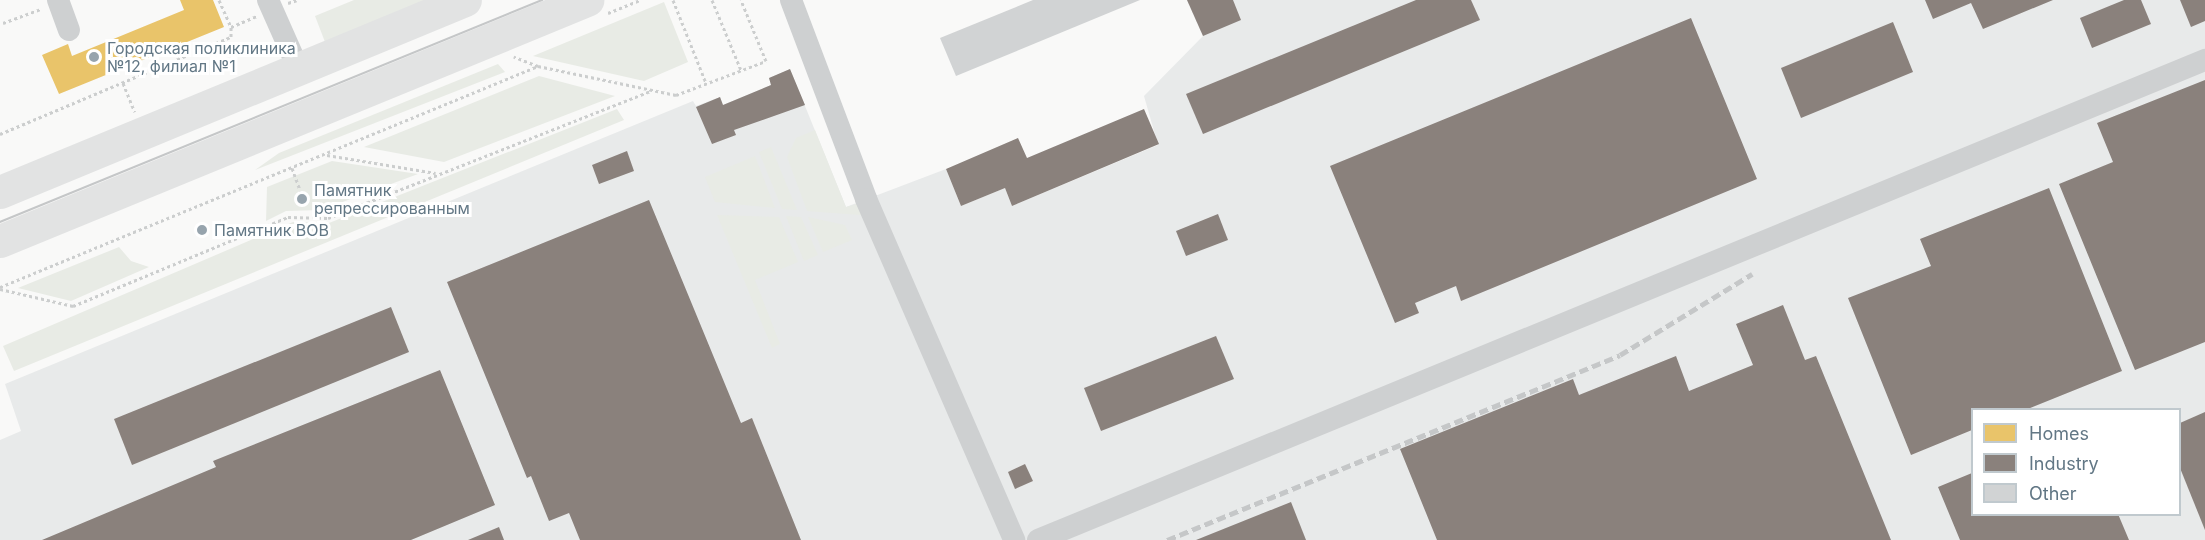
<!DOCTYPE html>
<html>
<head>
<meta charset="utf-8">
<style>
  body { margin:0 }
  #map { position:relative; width:2205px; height:540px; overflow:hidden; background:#f9f9f8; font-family:Inter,sans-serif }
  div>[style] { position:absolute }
  .built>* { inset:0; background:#e8eaea }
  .green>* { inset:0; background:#e8ebe5 }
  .homes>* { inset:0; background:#e9c46a }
  .industry>* { inset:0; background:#8a817c }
  .building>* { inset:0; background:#d1d3d4 }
  .path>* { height:3px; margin-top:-1.5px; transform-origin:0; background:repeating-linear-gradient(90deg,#cccece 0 3px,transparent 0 6px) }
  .minor>* { height:22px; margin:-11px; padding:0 11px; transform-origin:11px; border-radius:11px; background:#ced0d1 }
  .highway>* { height:33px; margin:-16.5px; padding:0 16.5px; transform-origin:16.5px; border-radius:16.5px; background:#e2e3e3 }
  .tram>* { height:1.5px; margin:-0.75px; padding:0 0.75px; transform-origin:0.75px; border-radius:0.75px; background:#c5c7c8 }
  .rail>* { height:4.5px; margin-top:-2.25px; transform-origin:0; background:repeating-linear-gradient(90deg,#c5c7c8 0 9px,transparent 0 13.5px) }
  .dots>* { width:16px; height:16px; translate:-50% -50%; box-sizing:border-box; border:3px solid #fff; border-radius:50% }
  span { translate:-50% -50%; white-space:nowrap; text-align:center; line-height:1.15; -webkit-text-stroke:6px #fff; paint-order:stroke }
  .poi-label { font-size:16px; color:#627785 }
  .left { translate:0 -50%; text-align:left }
  .legend { position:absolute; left:1971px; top:408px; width:210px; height:108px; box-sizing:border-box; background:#fff; border:2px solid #c0c9ce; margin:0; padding:8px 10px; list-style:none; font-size:18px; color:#627785 }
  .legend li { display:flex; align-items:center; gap:12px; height:30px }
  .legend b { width:30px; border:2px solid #c0c9ce }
</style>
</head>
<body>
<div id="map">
  <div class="built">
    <div style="clip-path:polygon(evenodd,1187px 0,2205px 0,2205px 540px,0 540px,0 440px,21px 431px,5px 384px,693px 101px,696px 106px,720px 97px,723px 105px,771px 85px,769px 78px,790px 69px,846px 207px,946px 169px,961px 206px,1005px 188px,1012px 206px,1158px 145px,1144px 96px,1203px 36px,1187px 0,1972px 410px,2180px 410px,2180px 514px,1972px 514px,1972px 410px)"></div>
  </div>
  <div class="green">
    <div style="clip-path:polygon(354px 0,426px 0,325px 42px,315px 16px)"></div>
    <div style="clip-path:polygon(664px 2px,688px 62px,644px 81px,533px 56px)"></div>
    <div style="clip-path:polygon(498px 64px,505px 72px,255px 170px,279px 153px)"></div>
    <div style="clip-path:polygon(539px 76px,615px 96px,444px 162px,364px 147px)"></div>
    <div style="clip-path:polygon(617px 109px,624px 120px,14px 371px,3px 346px,293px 222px,329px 223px)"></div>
    <div style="clip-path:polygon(815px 130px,846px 207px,857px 204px,861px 215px,807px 211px,787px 157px,796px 138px)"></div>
    <div style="clip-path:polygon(771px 147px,797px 210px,782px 209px,759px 152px)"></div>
    <div style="clip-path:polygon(755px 156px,775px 208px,715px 202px,705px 177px)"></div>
    <div style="clip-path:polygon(332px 161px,418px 174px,321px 210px,286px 211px,266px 221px,267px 187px)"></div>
    <div style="clip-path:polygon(717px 215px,779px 217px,798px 262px,755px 280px,780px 344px,772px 348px)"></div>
    <div style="clip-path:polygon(786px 216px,801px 217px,818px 255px,804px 261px)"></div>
    <div style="clip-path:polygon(808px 217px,845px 225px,852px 240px,823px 252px)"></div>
    <div style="clip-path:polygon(119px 247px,131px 261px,149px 267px,71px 301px,18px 288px)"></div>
  </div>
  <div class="homes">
    <div style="clip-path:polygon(180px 0,213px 0,224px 27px,59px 94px,42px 55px,68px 44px,72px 56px,184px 10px)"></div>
  </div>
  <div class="industry">
    <div style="clip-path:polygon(1187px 0,1233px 0,1241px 20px,1203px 36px)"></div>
    <div style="clip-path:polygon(1416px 0,1471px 0,1480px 20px,1203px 134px,1186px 94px)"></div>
    <div style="clip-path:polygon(1925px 0,2053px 0,1983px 29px,1971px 3px,1933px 19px)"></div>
    <div style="clip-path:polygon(2124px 0,2141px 0,2151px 24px,2092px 48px,2080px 18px)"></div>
    <div style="clip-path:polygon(2180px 0,2205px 0,2205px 21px,2191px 27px)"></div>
    <div style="clip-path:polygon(1691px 18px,1757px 179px,1461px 301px,1456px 286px,1415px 303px,1419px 313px,1395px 323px,1330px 166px)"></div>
    <div style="clip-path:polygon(1893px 22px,1913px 72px,1801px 118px,1781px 68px)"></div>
    <div style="clip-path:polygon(790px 69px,805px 105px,734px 130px,736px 135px,712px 144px,696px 107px,720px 97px,723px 105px,771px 85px,769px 78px)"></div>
    <div style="clip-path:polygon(2205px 80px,2205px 342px,2135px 370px,2059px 184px,2113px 162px,2097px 123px)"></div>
    <div style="clip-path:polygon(1144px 109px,1159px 144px,1012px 206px,1005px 188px,961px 206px,946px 169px,1018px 138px,1027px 158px)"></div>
    <div style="clip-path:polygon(627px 151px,634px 171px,599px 184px,592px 165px)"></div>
    <div style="clip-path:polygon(2049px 188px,2122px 371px,2025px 410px,1972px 410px,1972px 430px,1911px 455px,1848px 298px,1931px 266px,1920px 239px)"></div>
    <div style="clip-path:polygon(649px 200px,741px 423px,752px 418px,801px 540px,580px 540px,569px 513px,549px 521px,531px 476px,527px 478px,447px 282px)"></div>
    <div style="clip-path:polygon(1218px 214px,1228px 240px,1186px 256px,1176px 231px)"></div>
    <div style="clip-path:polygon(1783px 305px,1805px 360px,1816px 356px,1891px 540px,1437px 540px,1400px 449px,1573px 379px,1579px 395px,1676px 356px,1689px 391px,1753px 365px,1736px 324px)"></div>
    <div style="clip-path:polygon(391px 307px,409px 352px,132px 465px,114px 419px)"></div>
    <div style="clip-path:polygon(1216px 336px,1234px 379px,1101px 431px,1084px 388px)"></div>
    <div style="clip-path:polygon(440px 370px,495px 505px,411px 540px,42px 540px,216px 467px,213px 461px)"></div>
    <div style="clip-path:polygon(2205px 412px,2205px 530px,2180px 468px,2180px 423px)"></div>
    <div style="clip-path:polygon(1025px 464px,1033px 481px,1015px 489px,1008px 472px)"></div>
    <div style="clip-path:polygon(1972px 473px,1972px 514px,2118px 514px,2129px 540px,1960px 540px,1938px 487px)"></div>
    <div style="clip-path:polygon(1291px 502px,1306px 540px,1196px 540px)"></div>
    <div style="clip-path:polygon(499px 527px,504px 540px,468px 540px)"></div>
  </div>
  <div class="building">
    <div style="clip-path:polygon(1033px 0,1140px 0,956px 76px,940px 38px)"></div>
  </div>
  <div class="path">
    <div style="left:219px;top:0;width:30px;rotate:66deg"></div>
    <div style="left:673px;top:0;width:89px;rotate:68.3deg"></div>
    <div style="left:712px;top:0;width:76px;rotate:67.5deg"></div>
    <div style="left:288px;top:3px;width:9px;rotate:-18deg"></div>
    <div style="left:608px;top:13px;width:35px;rotate:-22deg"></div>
    <div style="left:3px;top:23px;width:40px;rotate:-20.2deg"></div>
    <div style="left:538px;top:66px;width:141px;rotate:11.9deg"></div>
    <div style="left:676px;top:95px;width:96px;rotate:-20.7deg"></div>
    <div style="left:766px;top:61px;width:66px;rotate:-112.3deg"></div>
    <div style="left:123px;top:83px;width:31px;rotate:68deg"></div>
    <div style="left:0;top:134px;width:251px;rotate:-22.8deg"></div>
    <div style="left:231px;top:37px;width:10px;rotate:-90deg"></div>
    <div style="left:231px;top:27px;width:28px;rotate:-23deg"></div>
    <div style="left:327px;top:155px;width:110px;rotate:9.4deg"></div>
    <div style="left:292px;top:168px;width:27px;rotate:70deg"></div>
    <div style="left:0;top:287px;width:582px;rotate:-22.33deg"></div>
    <div style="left:538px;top:66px;width:26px;rotate:-159deg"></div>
    <div style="left:0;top:289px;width:75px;rotate:13.1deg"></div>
    <div style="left:73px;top:306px;width:233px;rotate:-22.5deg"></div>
    <div style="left:288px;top:217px;width:40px;rotate:1.4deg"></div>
    <div style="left:328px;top:218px;width:347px;rotate:-21.5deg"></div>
  </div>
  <div class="minor">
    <div style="left:58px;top:0;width:32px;rotate:70deg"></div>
    <div style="left:268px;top:0;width:77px;rotate:66.1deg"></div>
    <div style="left:791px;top:0;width:213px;rotate:69.3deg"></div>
    <div style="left:866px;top:199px;width:372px;rotate:66.5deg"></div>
    <div style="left:1038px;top:540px;width:1262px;rotate:-22.36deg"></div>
  </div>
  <div class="highway">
    <div style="left:0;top:192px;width:503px;rotate:-22.44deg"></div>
    <div style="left:0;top:241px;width:635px;rotate:-22.32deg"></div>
  </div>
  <div class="tram">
    <div style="left:0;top:222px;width:586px;rotate:-22.27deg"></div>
  </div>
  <div class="rail">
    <div style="left:1167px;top:540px;width:489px;rotate:-22.2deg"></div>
    <div style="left:1620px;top:355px;width:155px;rotate:-31.5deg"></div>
  </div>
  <div class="dots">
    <div style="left:94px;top:57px;background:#97a4ad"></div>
    <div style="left:302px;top:199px;background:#97a4ad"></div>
    <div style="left:202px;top:230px;background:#97a4ad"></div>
  </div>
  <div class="poi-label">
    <span class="left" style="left:107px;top:57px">Городская поликлиника<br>№12, филиал №1</span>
    <span class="left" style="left:314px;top:199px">Памятник<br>репрессированным</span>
    <span class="left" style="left:214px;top:230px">Памятник ВОВ</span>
  </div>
  <ul class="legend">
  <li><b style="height:16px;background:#e9c46a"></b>Homes</li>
  <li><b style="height:16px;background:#8a817c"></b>Industry</li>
  <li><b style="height:16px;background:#d1d3d4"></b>Other</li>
  </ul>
</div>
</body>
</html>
